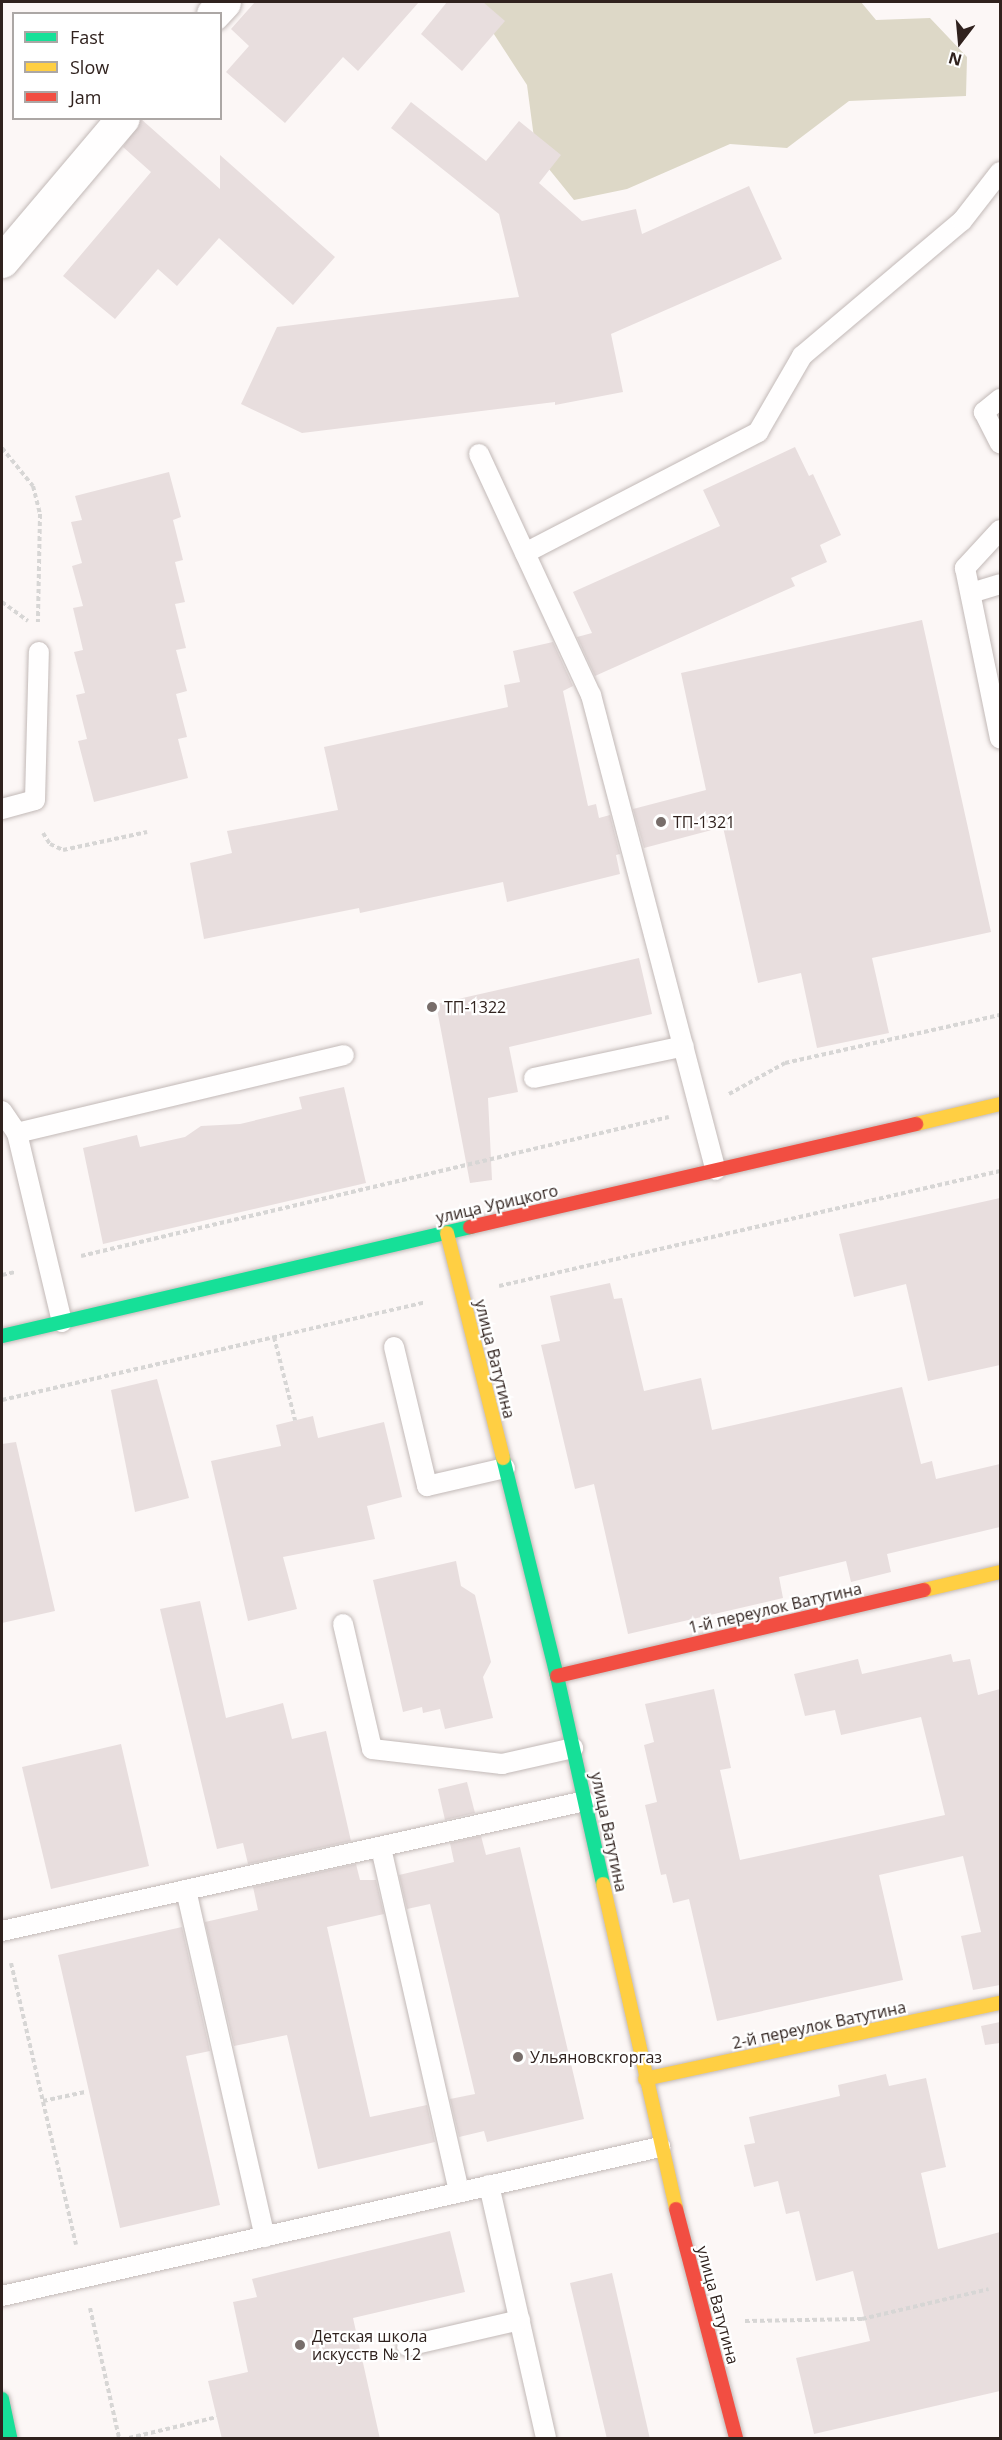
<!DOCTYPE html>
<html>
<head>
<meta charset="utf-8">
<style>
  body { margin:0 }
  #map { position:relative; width:1002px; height:2440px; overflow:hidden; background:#fcf7f6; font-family:"Open Sans",sans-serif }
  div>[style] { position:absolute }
  .forest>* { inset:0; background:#ddd8c7 }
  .building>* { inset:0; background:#e8dede }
  .path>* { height:4px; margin-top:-2px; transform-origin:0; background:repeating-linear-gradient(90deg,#d7d6d5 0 4.5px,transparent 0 7.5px) }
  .roads { filter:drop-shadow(0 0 2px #c2b9b7) drop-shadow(0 0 2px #c2b9b7) }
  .lane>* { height:20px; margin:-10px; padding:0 10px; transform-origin:10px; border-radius:10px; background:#fffefe }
  .street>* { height:33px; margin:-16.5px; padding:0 16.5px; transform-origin:16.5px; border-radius:16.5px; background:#fffefe }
  .fast>* { height:14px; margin:-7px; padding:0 7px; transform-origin:7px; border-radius:7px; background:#16e098 }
  .slow>* { height:14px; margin:-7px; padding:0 7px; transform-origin:7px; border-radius:7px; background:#ffcf43 }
  .jam>* { height:14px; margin:-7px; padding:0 7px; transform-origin:7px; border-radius:7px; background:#f24e42 }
  .dots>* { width:16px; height:16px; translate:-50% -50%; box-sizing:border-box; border:3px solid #fff; border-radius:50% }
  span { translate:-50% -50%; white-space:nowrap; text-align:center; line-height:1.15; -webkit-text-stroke:4.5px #fff; paint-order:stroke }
  .poi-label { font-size:16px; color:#30221e }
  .left { translate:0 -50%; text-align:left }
  .street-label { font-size:16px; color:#30221e }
  .frame { position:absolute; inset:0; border:3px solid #30221e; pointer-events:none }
  .legend { position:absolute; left:12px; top:12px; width:210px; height:108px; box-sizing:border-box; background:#fff; border:2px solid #aca7a5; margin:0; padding:8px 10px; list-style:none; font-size:18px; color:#30221e }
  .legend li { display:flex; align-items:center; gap:12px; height:30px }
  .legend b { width:30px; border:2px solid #aca7a5 }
  .north { position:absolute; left:930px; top:12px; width:60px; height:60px; -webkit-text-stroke:4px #fff; paint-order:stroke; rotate:196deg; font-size:16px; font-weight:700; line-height:24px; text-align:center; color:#30221e }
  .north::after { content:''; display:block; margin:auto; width:21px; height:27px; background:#30221e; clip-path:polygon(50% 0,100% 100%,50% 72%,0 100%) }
</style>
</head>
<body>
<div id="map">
  <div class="forest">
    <div style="clip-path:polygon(473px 2px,861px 2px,876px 20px,930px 18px,967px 57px,966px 96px,849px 101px,787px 148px,730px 144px,627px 189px,574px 200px,536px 153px,527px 85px)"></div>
  </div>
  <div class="building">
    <div style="clip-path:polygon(255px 2px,419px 2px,358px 71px,343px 57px,285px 123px,226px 72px,249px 46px,231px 29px)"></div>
    <div style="clip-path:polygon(447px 2px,483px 2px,505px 21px,462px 71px,421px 34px)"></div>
    <div style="clip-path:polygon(411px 102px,486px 161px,519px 121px,561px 155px,539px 183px,582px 221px,636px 209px,642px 234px,749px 186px,782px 259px,611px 334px,623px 392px,555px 405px,555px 402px,302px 433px,241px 404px,277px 327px,519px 297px,499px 214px,391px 128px)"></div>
    <div style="clip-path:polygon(141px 119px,220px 189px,220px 155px,335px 257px,293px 305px,219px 238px,177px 286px,158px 269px,115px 319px,63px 276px,151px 172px,123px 147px)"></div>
    <div style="clip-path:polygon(795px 447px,809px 476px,813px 474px,841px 535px,820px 545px,827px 562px,791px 578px,795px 586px,595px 676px,577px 637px,592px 633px,573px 592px,720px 526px,703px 490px)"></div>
    <div style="clip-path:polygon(169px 472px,181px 517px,173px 520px,183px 560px,175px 562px,185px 602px,175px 604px,186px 648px,176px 650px,187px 691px,176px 694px,187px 737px,178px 739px,188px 778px,94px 802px,78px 741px,87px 739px,76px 695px,85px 693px,74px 652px,83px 650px,73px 608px,83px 606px,72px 566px,82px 563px,71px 522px,82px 520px,75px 496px)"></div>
    <div style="clip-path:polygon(922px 620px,991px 932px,872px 958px,889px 1033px,817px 1048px,801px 973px,758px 983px,723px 827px,644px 848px,633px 809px,706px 790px,681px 673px)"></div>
    <div style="clip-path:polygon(553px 642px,573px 686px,563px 691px,588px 806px,596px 804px,599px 818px,610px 815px,620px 854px,616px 855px,620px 874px,507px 902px,503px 882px,360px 913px,359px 908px,204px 939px,190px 863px,232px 853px,227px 831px,338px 810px,324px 747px,508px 707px,504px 685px,520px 682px,513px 651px)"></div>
    <div style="clip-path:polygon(639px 958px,652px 1014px,509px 1047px,518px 1092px,488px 1098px,492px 1180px,470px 1183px,436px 1004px)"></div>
    <div style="clip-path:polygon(344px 1087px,366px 1183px,103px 1244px,83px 1148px,137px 1135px,140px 1147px,185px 1137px,201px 1126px,240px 1124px,302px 1109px,299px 1097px)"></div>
    <div style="clip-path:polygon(1000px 1198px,1000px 1365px,928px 1381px,906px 1284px,854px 1297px,839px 1234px)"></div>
    <div style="clip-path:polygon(610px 1283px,614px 1299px,622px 1298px,644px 1391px,701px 1378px,712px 1430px,902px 1387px,921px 1464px,932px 1461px,936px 1479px,1000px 1464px,1000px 1527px,887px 1554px,891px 1572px,851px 1582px,846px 1561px,779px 1577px,783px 1598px,628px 1634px,594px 1484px,575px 1489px,541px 1345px,560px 1341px,550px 1296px)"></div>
    <div style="clip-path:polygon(157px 1379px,189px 1498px,135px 1512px,111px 1390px)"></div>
    <div style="clip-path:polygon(313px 1416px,318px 1438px,384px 1422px,402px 1497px,367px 1506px,375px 1539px,283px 1557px,297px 1609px,248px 1621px,211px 1461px,281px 1446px,276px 1425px)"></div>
    <div style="clip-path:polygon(16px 1442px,55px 1611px,2px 1623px,2px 1444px)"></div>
    <div style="clip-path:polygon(456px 1561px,461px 1586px,475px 1595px,491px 1662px,483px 1677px,493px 1718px,445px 1729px,440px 1709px,423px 1713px,422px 1707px,403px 1712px,373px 1580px)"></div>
    <div style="clip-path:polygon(200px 1601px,226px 1718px,283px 1703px,292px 1739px,326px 1731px,351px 1841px,248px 1864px,243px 1843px,217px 1849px,160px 1609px)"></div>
    <div style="clip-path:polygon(951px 1654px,953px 1662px,970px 1659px,978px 1695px,1000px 1689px,1000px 1985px,973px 1990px,961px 1936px,981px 1932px,963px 1856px,879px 1875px,903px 1980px,717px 2021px,689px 1899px,673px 1903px,666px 1874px,661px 1875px,645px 1805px,657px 1802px,644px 1745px,654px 1742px,645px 1704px,714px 1689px,731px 1768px,720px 1770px,740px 1860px,945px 1815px,921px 1717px,841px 1735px,835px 1710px,805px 1716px,794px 1674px,858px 1659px,862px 1674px)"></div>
    <div style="clip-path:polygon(121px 1744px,149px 1866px,51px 1889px,22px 1767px)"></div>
    <div style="clip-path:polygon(467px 1782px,475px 1813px,445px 1820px,438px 1789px)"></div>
    <div style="clip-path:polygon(481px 1836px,486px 1855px,520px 1847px,584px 2119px,487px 2142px,484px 2131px,459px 2137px,450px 2099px,475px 2094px,430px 1904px,407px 1909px,399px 1875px,454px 1862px,450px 1843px)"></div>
    <div style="clip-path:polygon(356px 1864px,360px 1880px,376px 1880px,384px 1914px,327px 1927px,370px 2117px,427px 2105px,435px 2142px,318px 2169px,287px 2035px,234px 2046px,205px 1922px,258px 1910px,253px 1887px)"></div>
    <div style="clip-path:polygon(182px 1927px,210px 2051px,186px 2056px,220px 2205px,120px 2228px,58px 1955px)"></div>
    <div style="clip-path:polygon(1000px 2022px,1000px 2043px,985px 2045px,981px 2026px)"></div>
    <div style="clip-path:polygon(886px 2074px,889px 2086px,926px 2078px,946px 2167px,921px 2173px,938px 2249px,1000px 2232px,1000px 2391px,814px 2434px,796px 2358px,870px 2341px,853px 2271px,816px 2281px,799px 2211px,786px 2214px,778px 2181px,754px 2187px,744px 2145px,755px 2143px,749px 2117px,840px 2096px,838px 2085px)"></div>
    <div style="clip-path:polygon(450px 2231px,465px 2292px,353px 2318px,380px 2439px,222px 2439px,208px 2381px,248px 2372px,233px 2302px,257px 2297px,252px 2279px)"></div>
    <div style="clip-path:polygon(612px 2273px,650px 2439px,607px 2439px,570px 2283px)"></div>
  </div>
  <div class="path">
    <div style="left:2px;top:448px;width:49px;rotate:50.8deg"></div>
    <div style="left:33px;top:486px;width:29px;rotate:76deg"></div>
    <div style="left:40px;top:514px;width:108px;rotate:91.1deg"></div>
    <div style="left:2px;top:602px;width:32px;rotate:36deg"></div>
    <div style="left:43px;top:833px;width:13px;rotate:58deg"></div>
    <div style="left:50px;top:844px;width:14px;rotate:25deg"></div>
    <div style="left:63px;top:850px;width:86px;rotate:-12.1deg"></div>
    <div style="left:729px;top:1094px;width:64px;rotate:-29deg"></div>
    <div style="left:785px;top:1063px;width:220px;rotate:-12.6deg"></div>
    <div style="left:81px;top:1256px;width:604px;rotate:-13.3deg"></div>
    <div style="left:2px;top:1275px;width:13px;rotate:-13deg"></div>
    <div style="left:499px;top:1286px;width:514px;rotate:-12.93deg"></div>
    <div style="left:274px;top:1337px;width:86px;rotate:75.8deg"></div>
    <div style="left:2px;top:1400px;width:434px;rotate:-13deg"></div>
    <div style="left:11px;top:1963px;width:289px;rotate:77deg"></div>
    <div style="left:43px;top:2101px;width:43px;rotate:-12.1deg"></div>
    <div style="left:90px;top:2308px;width:133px;rotate:77.4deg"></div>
    <div style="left:745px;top:2321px;width:117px;rotate:-1deg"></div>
    <div style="left:862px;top:2319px;width:130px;rotate:-13.3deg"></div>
    <div style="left:129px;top:2438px;width:90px;rotate:-13.4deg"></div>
  </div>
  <div class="roads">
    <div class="lane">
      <div style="left:1000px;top:399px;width:21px;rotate:141deg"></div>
      <div style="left:984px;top:412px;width:35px;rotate:63deg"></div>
      <div style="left:479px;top:454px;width:266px;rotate:65.1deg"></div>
      <div style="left:591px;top:695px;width:491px;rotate:75.3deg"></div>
      <div style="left:1000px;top:530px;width:52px;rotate:132.6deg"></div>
      <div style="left:965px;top:568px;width:174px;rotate:78.4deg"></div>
      <div style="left:525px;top:553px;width:263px;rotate:-27.4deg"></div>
      <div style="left:758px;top:432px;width:88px;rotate:-59.9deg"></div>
      <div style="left:802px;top:356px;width:209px;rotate:-40.2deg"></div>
      <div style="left:962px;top:221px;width:62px;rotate:-52.2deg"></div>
      <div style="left:971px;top:593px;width:30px;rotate:-17deg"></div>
      <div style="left:2px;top:809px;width:34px;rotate:-15deg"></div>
      <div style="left:35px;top:800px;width:148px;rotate:-88.5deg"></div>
      <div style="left:534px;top:1078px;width:153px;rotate:-12deg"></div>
      <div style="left:2px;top:1111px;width:27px;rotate:56deg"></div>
      <div style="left:62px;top:1322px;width:194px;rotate:-103.4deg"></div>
      <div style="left:17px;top:1133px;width:336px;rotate:-13.4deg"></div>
      <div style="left:394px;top:1347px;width:143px;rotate:76.6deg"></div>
      <div style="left:427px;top:1486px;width:80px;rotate:-13deg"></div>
      <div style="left:343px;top:1624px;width:128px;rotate:76.9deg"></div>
      <div style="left:372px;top:1749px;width:131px;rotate:6.6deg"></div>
      <div style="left:502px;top:1764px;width:73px;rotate:-12.7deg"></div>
      <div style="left:381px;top:1848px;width:353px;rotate:77.2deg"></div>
      <div style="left:186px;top:1890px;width:356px;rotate:77.2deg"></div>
      <div style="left:2px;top:1931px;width:597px;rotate:-12.57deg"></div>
      <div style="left:489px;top:2185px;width:259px;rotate:77.3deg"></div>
      <div style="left:2px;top:2296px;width:675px;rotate:-12.76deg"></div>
      <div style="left:407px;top:2346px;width:116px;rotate:-13deg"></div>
    </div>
    <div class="street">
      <div style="left:213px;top:14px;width:16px;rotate:-47deg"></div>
      <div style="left:2px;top:261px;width:187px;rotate:-49.8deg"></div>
    </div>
    <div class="fast">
      <div style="left:2px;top:1336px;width:481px;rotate:-13.1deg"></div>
      <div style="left:503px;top:1458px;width:225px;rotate:76.1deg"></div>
      <div style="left:557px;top:1676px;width:213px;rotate:77.5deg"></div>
      <div style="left:2px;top:2399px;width:40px;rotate:78deg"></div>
    </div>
    <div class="slow">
      <div style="left:916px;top:1124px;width:86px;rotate:-13.4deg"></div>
      <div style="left:447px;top:1233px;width:232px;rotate:76deg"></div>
      <div style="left:924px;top:1590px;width:78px;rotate:-13.3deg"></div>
      <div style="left:603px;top:1884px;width:333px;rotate:77.3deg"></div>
      <div style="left:645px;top:2079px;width:363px;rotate:-12.1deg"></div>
    </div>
    <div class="jam">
      <div style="left:470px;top:1227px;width:458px;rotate:-13deg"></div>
      <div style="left:557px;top:1676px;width:377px;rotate:-13.2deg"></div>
      <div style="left:676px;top:2209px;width:237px;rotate:75.3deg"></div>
    </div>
  </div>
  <div class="dots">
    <div style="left:661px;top:822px;background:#776d6a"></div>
    <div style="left:432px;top:1007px;background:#776d6a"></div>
    <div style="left:518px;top:2057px;background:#776d6a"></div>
    <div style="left:300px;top:2345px;background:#776d6a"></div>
  </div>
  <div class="poi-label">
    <span class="left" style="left:673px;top:822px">ТП-1321</span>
    <span class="left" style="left:444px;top:1007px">ТП-1322</span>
    <span class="left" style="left:530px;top:2057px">Ульяновскгоргаз</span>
    <span class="left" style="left:312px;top:2345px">Детская школа<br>искусств № 12</span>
  </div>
  <div class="street-label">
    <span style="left:497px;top:1204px;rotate:-13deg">улица Урицкого</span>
    <span style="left:495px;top:1359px;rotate:76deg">улица Ватутина</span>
    <span style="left:775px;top:1608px;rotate:-13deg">1-й переулок Ватутина</span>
    <span style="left:609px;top:1832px;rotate:78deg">улица Ватутина</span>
    <span style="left:819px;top:2025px;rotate:-12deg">2-й переулок Ватутина</span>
    <span style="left:718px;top:2305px;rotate:75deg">улица Ватутина</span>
  </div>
  <div class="frame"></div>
  <ul class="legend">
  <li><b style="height:8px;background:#16e098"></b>Fast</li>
  <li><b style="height:8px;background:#ffcf43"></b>Slow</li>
  <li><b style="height:8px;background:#f24e42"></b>Jam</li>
  </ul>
  <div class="north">N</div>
</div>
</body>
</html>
